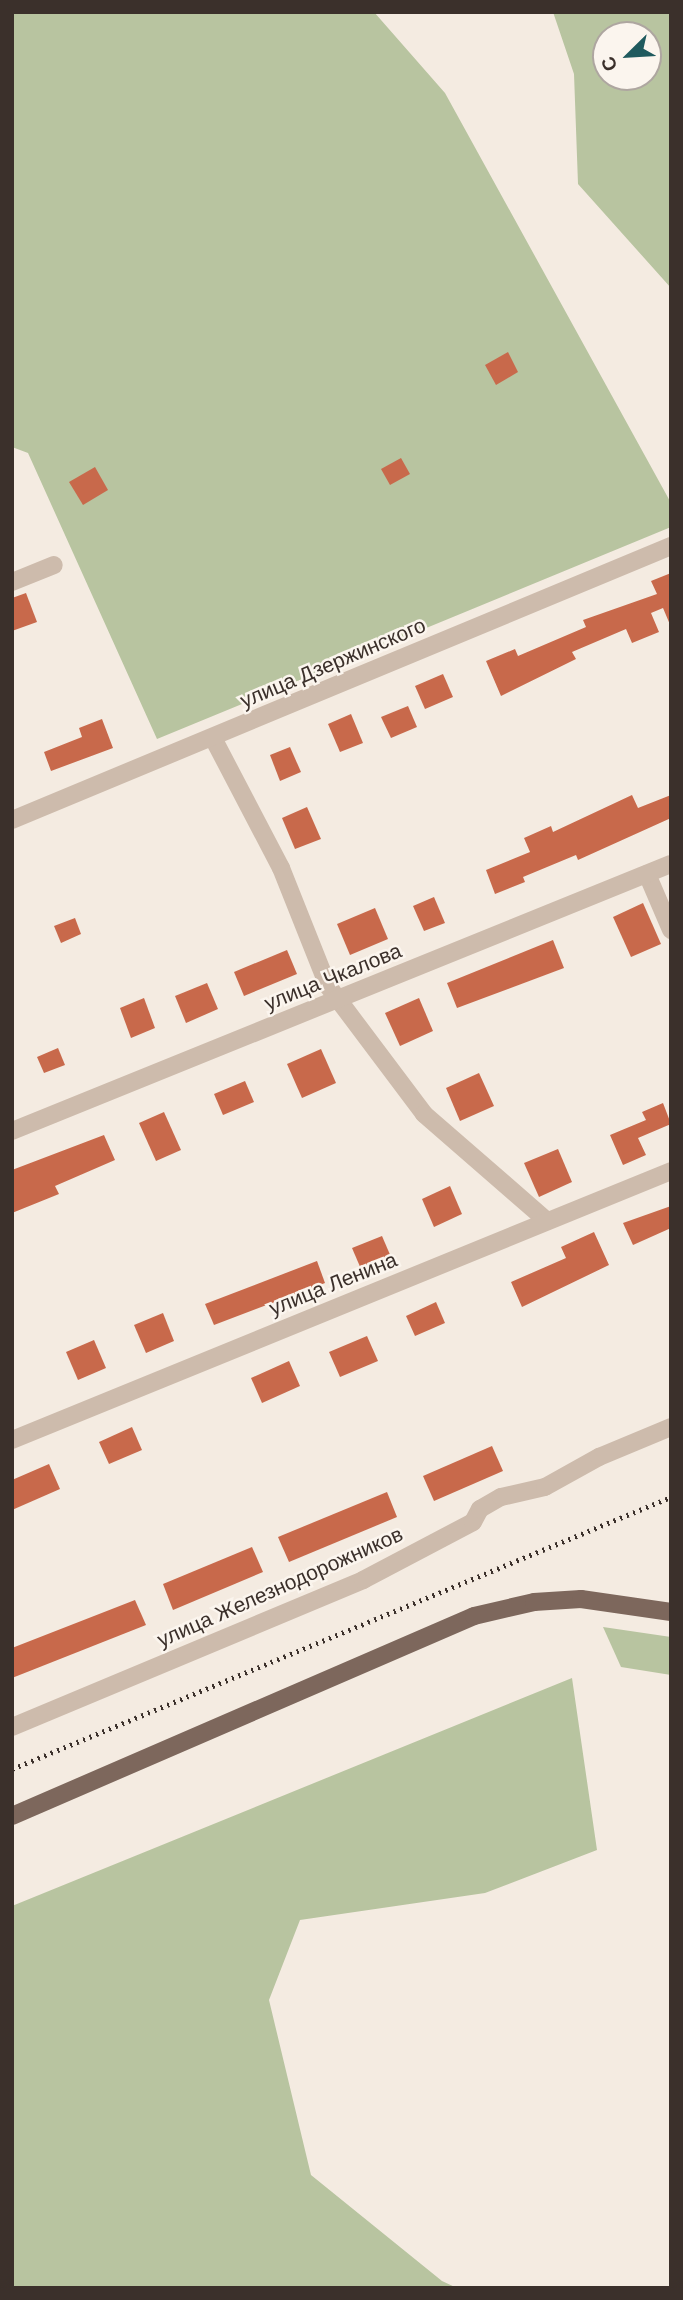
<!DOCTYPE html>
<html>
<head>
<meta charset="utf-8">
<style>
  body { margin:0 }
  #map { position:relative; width:683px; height:2300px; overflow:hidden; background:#f4ebe1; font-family:Helvetica,sans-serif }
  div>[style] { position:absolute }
  .green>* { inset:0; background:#b8c4a0 }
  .building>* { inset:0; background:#c8694b }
  .minor>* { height:18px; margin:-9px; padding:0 9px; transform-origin:9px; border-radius:9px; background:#cdbbac }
  .major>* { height:18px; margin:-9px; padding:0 9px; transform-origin:9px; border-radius:9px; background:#7d675c }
  .rail>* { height:5px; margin-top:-2.5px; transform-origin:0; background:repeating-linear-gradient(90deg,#3b302b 0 2px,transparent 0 7px) }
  span { translate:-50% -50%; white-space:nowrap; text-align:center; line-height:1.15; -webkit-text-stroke:5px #fbf5ee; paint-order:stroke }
  .street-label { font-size:21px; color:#3b302b }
  .frame { position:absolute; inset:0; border:14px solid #3b302b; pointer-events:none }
  .north { position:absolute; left:592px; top:21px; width:70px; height:70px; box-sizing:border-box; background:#fbf5ee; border:2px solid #aea6a0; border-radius:50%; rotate:246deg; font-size:19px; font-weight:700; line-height:28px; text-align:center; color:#3b302b }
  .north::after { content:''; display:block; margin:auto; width:24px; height:32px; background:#1f5a5e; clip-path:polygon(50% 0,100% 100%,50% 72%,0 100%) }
</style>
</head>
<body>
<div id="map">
  <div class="green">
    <div style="clip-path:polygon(12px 12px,374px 12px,445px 93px,671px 503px,671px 527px,157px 739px,28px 453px,12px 447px)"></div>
    <div style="clip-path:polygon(evenodd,553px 12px,671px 12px,671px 288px,578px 184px,574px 74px,553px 12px,606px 35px,648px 35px,648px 77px,606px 77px,606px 35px)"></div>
    <div style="clip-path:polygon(603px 1627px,671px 1637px,671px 1675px,621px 1667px)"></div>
    <div style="clip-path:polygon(572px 1678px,597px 1850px,485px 1893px,300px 1920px,269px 2000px,311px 2175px,442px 2281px,457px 2288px,12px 2288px,12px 1906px)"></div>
  </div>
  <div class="building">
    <div style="clip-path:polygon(508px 352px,518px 372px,496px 385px,485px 365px)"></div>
    <div style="clip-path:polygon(401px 458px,410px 474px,390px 485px,381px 469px)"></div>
    <div style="clip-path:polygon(95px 467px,108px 490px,83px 505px,69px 482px)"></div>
    <div style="clip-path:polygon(671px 573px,671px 627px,663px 608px,651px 613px,659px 632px,632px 643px,626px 629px,572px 652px,576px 659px,501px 696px,486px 661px,515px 649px,518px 656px,586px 627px,583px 620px,657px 594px,651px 581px)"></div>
    <div style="clip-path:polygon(26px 593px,37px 622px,12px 631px,12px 598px)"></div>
    <div style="clip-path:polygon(443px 674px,453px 697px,425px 709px,415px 686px)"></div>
    <div style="clip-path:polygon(408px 706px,417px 727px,391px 738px,381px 717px)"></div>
    <div style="clip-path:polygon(351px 714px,363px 743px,340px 752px,328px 724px)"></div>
    <div style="clip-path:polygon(102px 719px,113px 748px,51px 771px,44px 752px,82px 737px,79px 728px)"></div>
    <div style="clip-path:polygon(290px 747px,301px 772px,280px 781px,270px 755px)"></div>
    <div style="clip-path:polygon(632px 795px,638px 808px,671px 795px,671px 818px,578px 860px,576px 855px,523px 877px,525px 882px,495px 894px,486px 870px,530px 852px,524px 838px,551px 826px,553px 832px)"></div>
    <div style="clip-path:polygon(307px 807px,321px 839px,295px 849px,282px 818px)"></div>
    <div style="clip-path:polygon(434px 897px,445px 923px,424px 931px,413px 906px)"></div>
    <div style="clip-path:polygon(643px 903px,661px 944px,631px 957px,613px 917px)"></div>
    <div style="clip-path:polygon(375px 908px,388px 939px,350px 955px,337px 924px)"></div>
    <div style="clip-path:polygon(75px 918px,81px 934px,61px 943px,54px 926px)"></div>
    <div style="clip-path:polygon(553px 940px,564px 968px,457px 1008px,447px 983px)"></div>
    <div style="clip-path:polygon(287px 950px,297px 974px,244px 996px,234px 972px)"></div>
    <div style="clip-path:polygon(207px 983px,218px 1009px,186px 1023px,175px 996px)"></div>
    <div style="clip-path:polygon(144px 998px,155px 1028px,131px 1038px,120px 1008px)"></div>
    <div style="clip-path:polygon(419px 998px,433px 1031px,400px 1046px,385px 1013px)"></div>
    <div style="clip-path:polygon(58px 1048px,65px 1065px,44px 1073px,37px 1057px)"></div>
    <div style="clip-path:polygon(321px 1049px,336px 1083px,302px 1098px,287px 1064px)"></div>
    <div style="clip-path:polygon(479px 1073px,494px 1106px,460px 1121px,446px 1088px)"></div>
    <div style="clip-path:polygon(245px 1081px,254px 1102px,223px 1115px,214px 1094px)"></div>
    <div style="clip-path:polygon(663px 1103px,671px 1124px,638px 1138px,646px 1155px,623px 1165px,610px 1135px,646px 1120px,642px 1112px)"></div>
    <div style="clip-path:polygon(164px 1112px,181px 1150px,156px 1161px,139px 1123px)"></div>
    <div style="clip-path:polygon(104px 1135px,115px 1160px,55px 1186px,59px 1194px,12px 1213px,12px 1170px)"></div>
    <div style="clip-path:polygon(558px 1149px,572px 1182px,539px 1197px,524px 1163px)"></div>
    <div style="clip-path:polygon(450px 1186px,462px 1214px,434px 1227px,422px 1199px)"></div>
    <div style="clip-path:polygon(671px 1206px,671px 1228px,633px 1245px,623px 1223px)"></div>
    <div style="clip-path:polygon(594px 1232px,609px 1265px,522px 1307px,511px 1282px,566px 1258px,561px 1247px)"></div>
    <div style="clip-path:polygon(382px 1236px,391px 1257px,361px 1269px,352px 1248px)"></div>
    <div style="clip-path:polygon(317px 1261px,325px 1283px,214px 1325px,205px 1304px)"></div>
    <div style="clip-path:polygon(436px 1302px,445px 1323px,415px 1336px,406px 1316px)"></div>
    <div style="clip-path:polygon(163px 1313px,174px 1341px,146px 1353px,134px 1325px)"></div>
    <div style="clip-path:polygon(367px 1336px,378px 1361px,340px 1377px,329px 1352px)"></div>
    <div style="clip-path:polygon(94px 1340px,106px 1368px,78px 1380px,66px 1352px)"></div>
    <div style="clip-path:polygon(289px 1361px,300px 1386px,262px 1403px,251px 1378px)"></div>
    <div style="clip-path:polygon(132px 1427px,142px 1450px,109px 1464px,99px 1442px)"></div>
    <div style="clip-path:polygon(492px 1446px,503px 1471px,434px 1501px,423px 1476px)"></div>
    <div style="clip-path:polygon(49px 1464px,60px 1489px,12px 1510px,12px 1480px)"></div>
    <div style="clip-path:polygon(387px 1492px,397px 1517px,289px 1562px,278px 1537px)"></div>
    <div style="clip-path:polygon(252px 1547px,263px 1572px,173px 1610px,163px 1584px)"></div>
    <div style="clip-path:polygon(135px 1600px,146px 1625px,12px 1678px,12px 1648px)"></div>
  </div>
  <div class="minor">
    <div style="left:12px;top:582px;width:45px;rotate:-22deg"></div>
    <div style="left:213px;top:738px;width:147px;rotate:62.4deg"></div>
    <div style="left:281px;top:868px;width:127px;rotate:68.3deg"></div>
    <div style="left:328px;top:986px;width:160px;rotate:53.1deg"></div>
    <div style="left:424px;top:1114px;width:163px;rotate:41deg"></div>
    <div style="left:12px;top:820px;width:714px;rotate:-22.58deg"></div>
    <div style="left:647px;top:874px;width:61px;rotate:66.8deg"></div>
    <div style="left:12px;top:1131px;width:711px;rotate:-22.06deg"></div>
    <div style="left:12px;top:1440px;width:712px;rotate:-22.2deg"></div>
    <div style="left:12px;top:1727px;width:381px;rotate:-22.7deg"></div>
    <div style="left:363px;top:1580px;width:124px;rotate:-27.8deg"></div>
    <div style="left:473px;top:1522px;width:15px;rotate:-62deg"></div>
    <div style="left:480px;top:1509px;width:24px;rotate:-30deg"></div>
    <div style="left:501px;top:1497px;width:45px;rotate:-12.8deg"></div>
    <div style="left:545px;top:1487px;width:62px;rotate:-29.1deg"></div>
    <div style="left:599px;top:1457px;width:78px;rotate:-22.6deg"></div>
  </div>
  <div class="major">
    <div style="left:12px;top:1816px;width:503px;rotate:-23.41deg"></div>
    <div style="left:474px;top:1616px;width:62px;rotate:-13.1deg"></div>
    <div style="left:534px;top:1602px;width:47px;rotate:-3.7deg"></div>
    <div style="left:581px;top:1599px;width:91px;rotate:8.2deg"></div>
  </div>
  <div class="rail">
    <div style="left:12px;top:1769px;width:713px;rotate:-22.43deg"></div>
  </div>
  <div class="street-label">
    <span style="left:333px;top:663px;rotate:-23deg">улица Дзержинского</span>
    <span style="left:333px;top:977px;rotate:-22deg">улица Чкалова</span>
    <span style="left:333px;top:1284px;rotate:-22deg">улица Ленина</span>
    <span style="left:280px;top:1587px;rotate:-24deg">улица Железнодорожников</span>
  </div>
  <div class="frame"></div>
  <div class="north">С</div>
</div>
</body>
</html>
